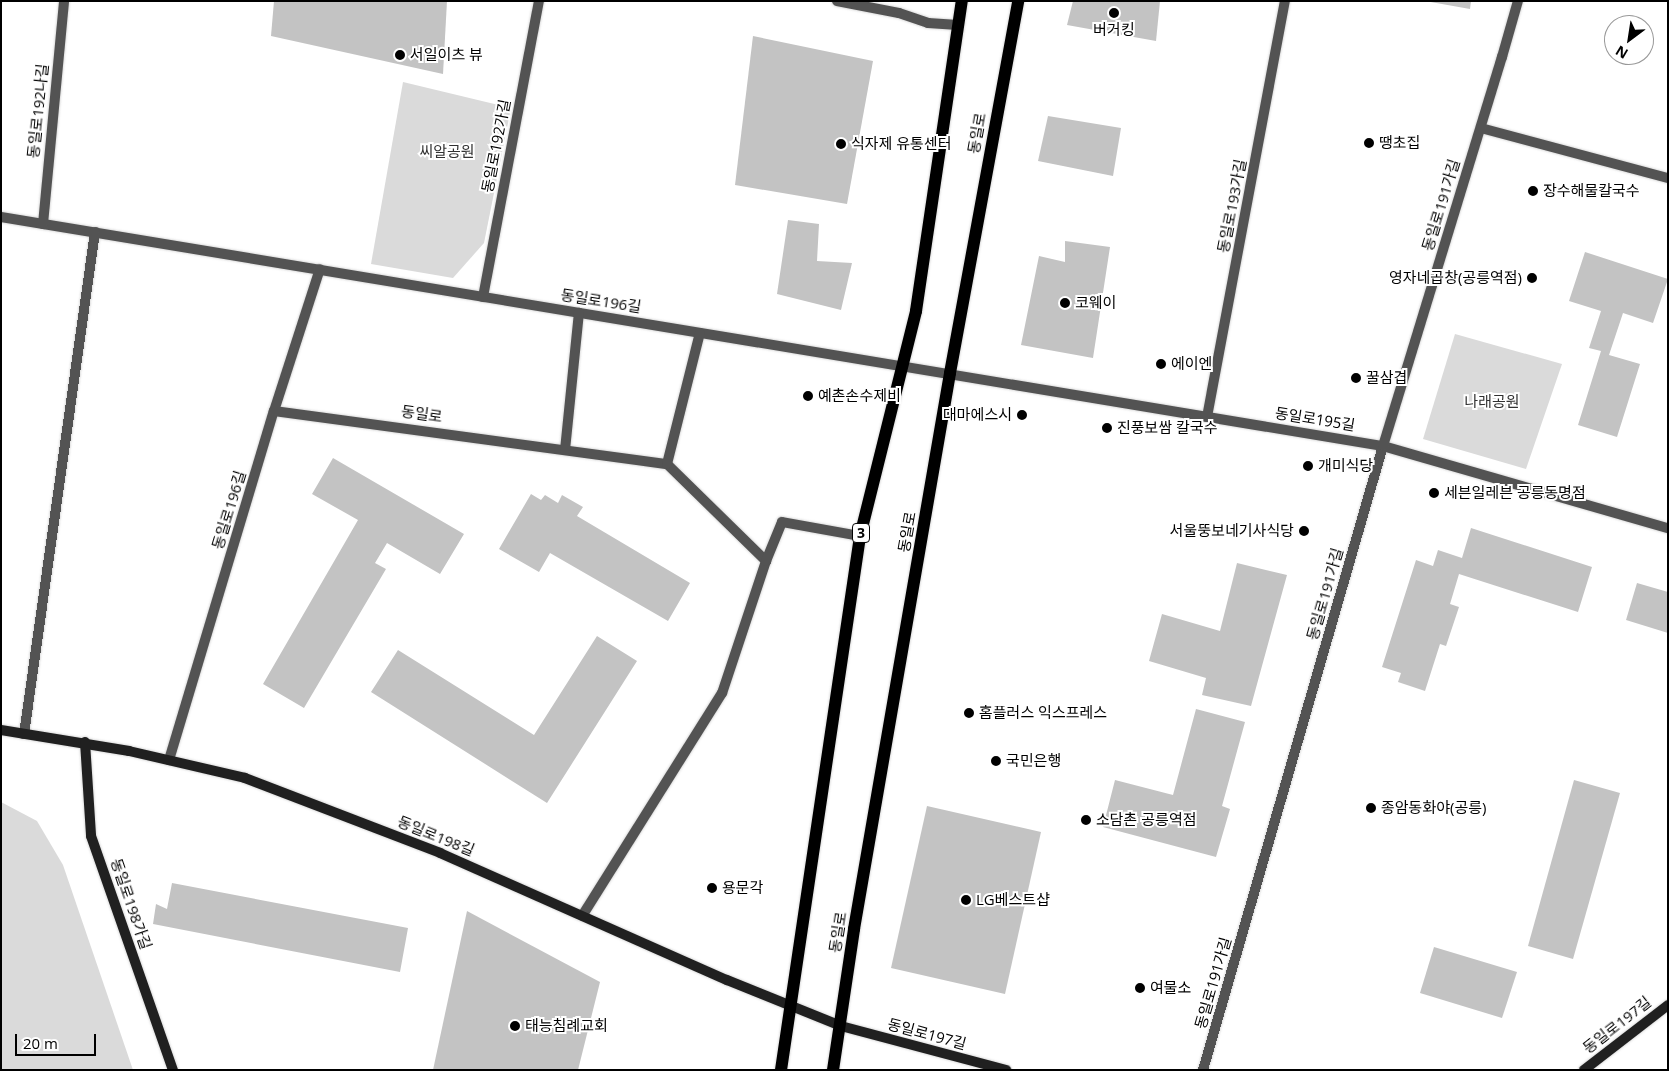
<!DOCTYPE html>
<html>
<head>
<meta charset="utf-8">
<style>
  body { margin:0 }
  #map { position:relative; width:1669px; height:1071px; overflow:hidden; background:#fff; font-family:"Open Sans","Noto Sans KR",sans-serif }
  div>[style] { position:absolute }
  .green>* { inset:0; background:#dadada }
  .building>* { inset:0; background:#c3c3c3 }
  .roads { filter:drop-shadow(0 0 1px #dbdbdb) drop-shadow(0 0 1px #dbdbdb) }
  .lane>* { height:10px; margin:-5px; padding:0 5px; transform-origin:5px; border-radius:5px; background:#535353 }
  .street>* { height:10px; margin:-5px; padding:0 5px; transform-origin:5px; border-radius:5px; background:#535353 }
  .secondary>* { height:10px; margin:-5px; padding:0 5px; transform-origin:5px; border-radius:5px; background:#202020 }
  .primary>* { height:12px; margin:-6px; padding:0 6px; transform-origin:6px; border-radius:6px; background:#000 }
  .dots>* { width:14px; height:14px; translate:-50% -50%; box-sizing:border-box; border:2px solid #fff; border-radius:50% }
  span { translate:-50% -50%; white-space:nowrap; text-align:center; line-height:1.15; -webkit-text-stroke:4px #fff; paint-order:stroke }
  .shield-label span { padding:1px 4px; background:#fff; border:1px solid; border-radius:4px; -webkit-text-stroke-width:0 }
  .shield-label { font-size:14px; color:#000; font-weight:700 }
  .poi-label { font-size:15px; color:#000 }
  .left { translate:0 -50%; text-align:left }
  .right { translate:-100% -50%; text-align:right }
  .street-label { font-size:15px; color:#000 }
  .park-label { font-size:15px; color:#313131 }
  .frame { position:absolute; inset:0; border:2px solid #000; pointer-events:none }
  .north { position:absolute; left:1604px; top:15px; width:50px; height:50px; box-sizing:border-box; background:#fff; border:1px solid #999; border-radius:50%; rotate:211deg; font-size:14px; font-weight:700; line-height:20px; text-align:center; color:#000 }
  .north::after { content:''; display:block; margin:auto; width:18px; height:22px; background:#000; clip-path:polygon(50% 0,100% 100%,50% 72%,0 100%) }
  .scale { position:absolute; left:15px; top:1034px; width:81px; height:22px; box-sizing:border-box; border:2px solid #000; border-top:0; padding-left:6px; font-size:15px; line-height:18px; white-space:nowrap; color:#000; -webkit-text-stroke:4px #fff; paint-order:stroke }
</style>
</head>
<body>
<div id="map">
  <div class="green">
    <div style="clip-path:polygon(403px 82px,511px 108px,484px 243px,453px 278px,371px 264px)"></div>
    <div style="clip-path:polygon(1455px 334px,1562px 364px,1526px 469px,1423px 439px)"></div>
    <div style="clip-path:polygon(1px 802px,37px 821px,63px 865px,133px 1070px,1px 1070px)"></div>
  </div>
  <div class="building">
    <div style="clip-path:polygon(274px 1px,447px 1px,443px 74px,271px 36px)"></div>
    <div style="clip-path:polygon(1073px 1px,1160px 1px,1156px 41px,1067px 25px)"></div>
    <div style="clip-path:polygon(1425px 1px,1471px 1px,1470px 9px)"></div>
    <div style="clip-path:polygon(753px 36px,873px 61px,847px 204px,735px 185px)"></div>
    <div style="clip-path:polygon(1048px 116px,1121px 128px,1113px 176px,1038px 161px)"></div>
    <div style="clip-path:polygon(788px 220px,819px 224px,817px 261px,852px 263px,841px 310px,777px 294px)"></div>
    <div style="clip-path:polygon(1065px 241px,1110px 247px,1093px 358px,1021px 345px,1039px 256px,1065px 262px)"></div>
    <div style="clip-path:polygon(1585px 252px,1668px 279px,1653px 323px,1623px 313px,1609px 355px,1640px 364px,1617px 437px,1578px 425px,1601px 351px,1589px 348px,1601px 311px,1569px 301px)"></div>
    <div style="clip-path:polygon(333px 458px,464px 534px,440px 574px,387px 543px,375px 563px,386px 569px,304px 708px,263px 684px,358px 520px,312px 494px)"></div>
    <div style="clip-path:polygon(531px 494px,541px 500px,545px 495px,558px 503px,562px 495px,583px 507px,577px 516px,690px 583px,668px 621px,550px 553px,539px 572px,499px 549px)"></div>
    <div style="clip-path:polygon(1471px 528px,1592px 567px,1578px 612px,1459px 574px,1450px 604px,1459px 607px,1446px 646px,1440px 644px,1425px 691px,1398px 682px,1401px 673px,1382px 667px,1416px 560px,1433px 566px,1438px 550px,1462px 558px)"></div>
    <div style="clip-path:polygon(1237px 563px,1287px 575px,1251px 706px,1202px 695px,1206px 678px,1149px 661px,1162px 614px,1220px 631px)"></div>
    <div style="clip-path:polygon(1637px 583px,1668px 592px,1668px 633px,1626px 620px)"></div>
    <div style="clip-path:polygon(597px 636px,637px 661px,547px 803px,371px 692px,398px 650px,534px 735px)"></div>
    <div style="clip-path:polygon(1196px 709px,1245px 722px,1222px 806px,1230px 809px,1216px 857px,1103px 827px,1115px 780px,1173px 795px)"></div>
    <div style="clip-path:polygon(1574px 780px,1620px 793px,1573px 959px,1528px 946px)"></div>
    <div style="clip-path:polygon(927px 806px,1041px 832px,1005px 994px,891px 968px)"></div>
    <div style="clip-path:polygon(172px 883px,408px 928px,400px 972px,153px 924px,156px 904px,167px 909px)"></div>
    <div style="clip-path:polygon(467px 911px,600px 982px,578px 1070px,433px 1070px)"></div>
    <div style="clip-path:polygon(1434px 947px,1517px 972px,1502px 1018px,1420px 993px)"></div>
  </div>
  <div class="roads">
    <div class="lane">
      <div style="left:837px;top:1px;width:63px;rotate:11deg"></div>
      <div style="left:899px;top:13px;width:31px;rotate:19deg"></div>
      <div style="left:928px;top:23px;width:30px;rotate:4deg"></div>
    </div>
    <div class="street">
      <div style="left:1481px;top:128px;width:194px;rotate:15deg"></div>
      <div style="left:1px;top:217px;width:1401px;rotate:9.41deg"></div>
      <div style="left:1383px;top:446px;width:297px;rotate:16.1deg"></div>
      <div style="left:43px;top:224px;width:224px;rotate:-84.6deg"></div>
      <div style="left:483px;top:297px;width:301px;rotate:-79.3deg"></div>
      <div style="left:274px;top:411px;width:397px;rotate:7.7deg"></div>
      <div style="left:667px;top:464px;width:139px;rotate:44.4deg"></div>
      <div style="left:766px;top:561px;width:139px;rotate:108.4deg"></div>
      <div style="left:722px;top:693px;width:263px;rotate:122.1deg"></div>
      <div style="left:1207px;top:417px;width:423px;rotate:-79.4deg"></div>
      <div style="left:565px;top:450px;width:138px;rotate:-84.2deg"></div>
      <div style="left:667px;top:464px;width:135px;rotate:-75.9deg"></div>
      <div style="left:766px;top:561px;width:42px;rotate:-67.7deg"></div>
      <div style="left:782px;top:522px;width:79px;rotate:10.2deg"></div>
      <div style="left:24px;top:734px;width:507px;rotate:-81.95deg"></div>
      <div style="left:169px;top:760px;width:364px;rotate:-73.3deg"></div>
      <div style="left:274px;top:411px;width:149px;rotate:-72.1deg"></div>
      <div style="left:1203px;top:1070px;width:649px;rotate:-73.91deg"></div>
      <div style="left:1383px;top:446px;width:407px;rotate:-73deg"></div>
      <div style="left:1502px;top:57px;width:58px;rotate:-74.1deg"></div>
    </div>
    <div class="secondary">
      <div style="left:1px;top:730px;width:130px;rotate:9.3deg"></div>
      <div style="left:129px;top:751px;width:119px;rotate:13.1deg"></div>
      <div style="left:245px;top:778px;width:209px;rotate:21deg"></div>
      <div style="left:440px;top:853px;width:314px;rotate:23.9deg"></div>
      <div style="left:727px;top:980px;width:123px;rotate:22deg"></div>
      <div style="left:841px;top:1026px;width:171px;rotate:14.9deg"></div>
      <div style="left:85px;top:742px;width:94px;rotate:86.3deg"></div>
      <div style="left:91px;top:836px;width:248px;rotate:70.7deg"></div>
      <div style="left:1584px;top:1070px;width:106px;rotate:-37.7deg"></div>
    </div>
    <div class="primary">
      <div style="left:781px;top:1070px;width:540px;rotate:-81.58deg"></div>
      <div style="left:860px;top:536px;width:232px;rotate:-76deg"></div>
      <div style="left:916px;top:311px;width:313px;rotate:-81.6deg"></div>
      <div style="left:833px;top:1070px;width:143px;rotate:-81.5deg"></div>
      <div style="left:854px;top:929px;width:564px;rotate:-80.2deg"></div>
      <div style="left:950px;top:373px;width:378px;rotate:-79.6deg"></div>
    </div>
  </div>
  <div class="dots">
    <div style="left:1114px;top:13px;background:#000"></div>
    <div style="left:400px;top:55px;background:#000"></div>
    <div style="left:1369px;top:143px;background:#000"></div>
    <div style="left:841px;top:144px;background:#000"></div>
    <div style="left:1533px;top:191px;background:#000"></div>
    <div style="left:1532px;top:278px;background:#000"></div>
    <div style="left:1065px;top:303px;background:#000"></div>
    <div style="left:1161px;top:364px;background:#000"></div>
    <div style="left:1356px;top:378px;background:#000"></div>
    <div style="left:808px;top:396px;background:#000"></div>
    <div style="left:1022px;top:415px;background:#000"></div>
    <div style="left:1107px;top:428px;background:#000"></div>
    <div style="left:1308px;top:466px;background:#000"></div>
    <div style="left:1434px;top:493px;background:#000"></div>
    <div style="left:1304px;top:531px;background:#000"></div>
    <div style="left:969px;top:713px;background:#000"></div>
    <div style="left:996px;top:761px;background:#000"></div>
    <div style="left:1371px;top:808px;background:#000"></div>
    <div style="left:1086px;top:820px;background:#000"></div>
    <div style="left:712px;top:888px;background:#000"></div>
    <div style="left:966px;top:900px;background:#000"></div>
    <div style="left:1140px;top:988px;background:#000"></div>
    <div style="left:515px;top:1026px;background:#000"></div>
  </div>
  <div class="shield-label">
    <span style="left:861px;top:533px">3</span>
  </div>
  <div class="poi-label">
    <span style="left:1114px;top:30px">버거킹</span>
    <span class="left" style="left:410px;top:55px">서일이츠 뷰</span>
    <span class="left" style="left:1379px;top:143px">땡초집</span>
    <span class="left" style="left:851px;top:144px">식자제 유통센터</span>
    <span class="left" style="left:1543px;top:191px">장수해물칼국수</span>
    <span class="right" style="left:1522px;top:278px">영자네곱창(공릉역점)</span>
    <span class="left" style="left:1075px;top:303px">코웨이</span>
    <span class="left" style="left:1171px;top:364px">에이엔</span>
    <span class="left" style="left:1366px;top:378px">꿀삼겹</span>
    <span class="left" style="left:818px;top:396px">예촌손수제비</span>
    <span class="right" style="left:1012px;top:415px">대마에스시</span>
    <span class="left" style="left:1117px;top:428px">진풍보쌈 칼국수</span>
    <span class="left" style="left:1318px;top:466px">개미식당</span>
    <span class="left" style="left:1444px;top:493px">세븐일레븐 공릉동명점</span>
    <span class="right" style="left:1294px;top:531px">서울뚱보네기사식당</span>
    <span class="left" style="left:979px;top:713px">홈플러스 익스프레스</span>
    <span class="left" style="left:1006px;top:761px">국민은행</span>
    <span class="left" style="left:1381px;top:808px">종암동화야(공릉)</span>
    <span class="left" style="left:1096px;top:820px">소담촌 공릉역점</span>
    <span class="left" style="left:722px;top:888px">용문각</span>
    <span class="left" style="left:976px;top:900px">LG베스트샵</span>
    <span class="left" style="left:1150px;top:988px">여물소</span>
    <span class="left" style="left:525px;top:1026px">태능침례교회</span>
  </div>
  <div class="street-label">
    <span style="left:38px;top:111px;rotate:-84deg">동일로192나길</span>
    <span style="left:977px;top:133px;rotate:-80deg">동일로</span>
    <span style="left:496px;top:146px;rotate:-79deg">동일로192가길</span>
    <span style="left:1441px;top:205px;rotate:-73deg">동일로191가길</span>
    <span style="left:1232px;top:206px;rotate:-79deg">동일로193가길</span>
    <span style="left:601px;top:301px;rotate:9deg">동일로196길</span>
    <span style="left:422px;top:414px;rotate:8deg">동일로</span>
    <span style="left:1315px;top:419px;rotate:9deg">동일로195길</span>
    <span style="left:229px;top:510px;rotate:-73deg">동일로196길</span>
    <span style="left:907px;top:532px;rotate:-80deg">동일로</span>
    <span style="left:1325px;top:594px;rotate:-74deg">동일로191가길</span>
    <span style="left:436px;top:836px;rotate:22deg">동일로198길</span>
    <span style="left:131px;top:904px;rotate:71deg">동일로198가길</span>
    <span style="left:838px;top:932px;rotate:-81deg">동일로</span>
    <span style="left:1213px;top:983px;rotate:-74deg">동일로191가길</span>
    <span style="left:1617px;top:1025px;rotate:-38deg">동일로197길</span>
    <span style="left:927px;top:1034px;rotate:15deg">동일로197길</span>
  </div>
  <div class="park-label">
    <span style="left:447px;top:152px">씨알공원</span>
    <span style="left:1492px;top:402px">나래공원</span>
  </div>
  <div class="frame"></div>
  <div class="north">N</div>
  <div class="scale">20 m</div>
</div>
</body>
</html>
